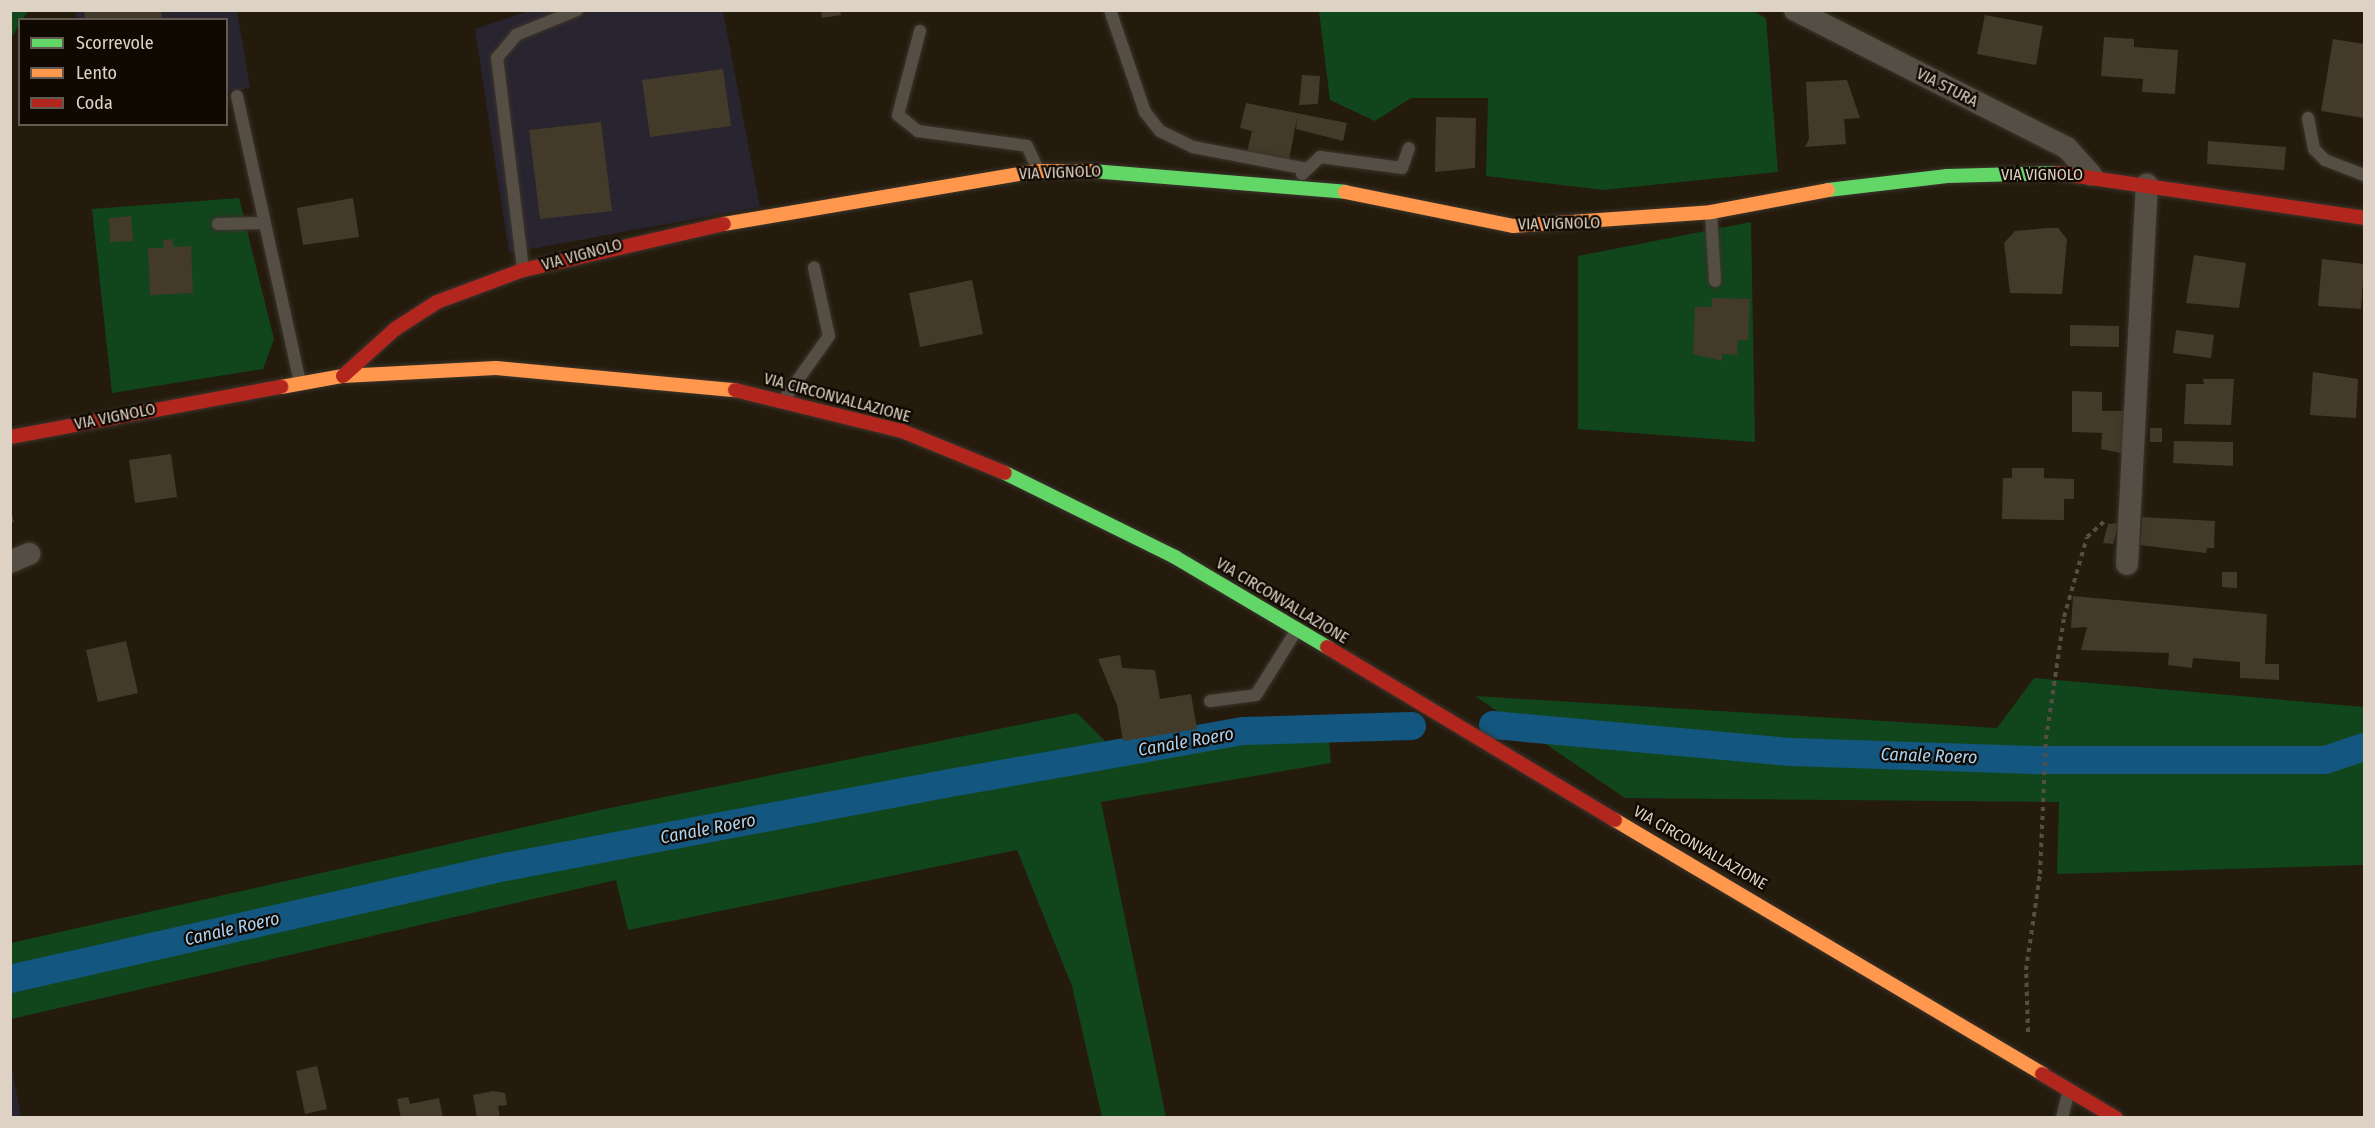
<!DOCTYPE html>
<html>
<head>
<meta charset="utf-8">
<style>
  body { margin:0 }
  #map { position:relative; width:2375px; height:1128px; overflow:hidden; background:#241b0d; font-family:"Fira Sans Condensed",sans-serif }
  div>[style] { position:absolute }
  .industrial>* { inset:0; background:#282430 }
  .green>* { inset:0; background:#11451c }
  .canal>* { height:28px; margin:-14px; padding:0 14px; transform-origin:14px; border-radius:14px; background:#135781 }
  .building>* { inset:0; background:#443a2a }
  .path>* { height:4px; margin-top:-2px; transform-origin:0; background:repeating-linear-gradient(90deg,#544e44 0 4.5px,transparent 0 9px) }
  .roads { filter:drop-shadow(0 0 2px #3b342b) drop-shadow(0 0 2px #3b342b) }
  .lane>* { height:12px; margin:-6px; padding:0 6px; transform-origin:6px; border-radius:6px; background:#554e44 }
  .street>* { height:22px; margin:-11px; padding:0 11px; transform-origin:11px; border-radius:11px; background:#554e44 }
  .fast>* { height:14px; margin:-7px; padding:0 7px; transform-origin:7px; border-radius:7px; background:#63d668 }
  .slow>* { height:14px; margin:-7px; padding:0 7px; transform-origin:7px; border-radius:7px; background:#ff974d }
  .jam>* { height:14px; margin:-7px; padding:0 7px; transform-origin:7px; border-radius:7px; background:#b3261e }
  span { translate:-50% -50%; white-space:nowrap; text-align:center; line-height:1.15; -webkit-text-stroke:4.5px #100902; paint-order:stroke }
  .street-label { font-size:16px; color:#ddd2c4 }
  .water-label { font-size:18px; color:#a9d2f3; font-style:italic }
  .frame { position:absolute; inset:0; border:12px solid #ddd2c4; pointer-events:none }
  .legend { position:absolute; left:18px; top:18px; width:210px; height:108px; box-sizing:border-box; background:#100902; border:2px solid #625950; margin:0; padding:8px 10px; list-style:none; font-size:18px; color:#ddd2c4 }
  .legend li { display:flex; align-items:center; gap:12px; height:30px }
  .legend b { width:30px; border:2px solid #625950 }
</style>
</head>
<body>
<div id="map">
  <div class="industrial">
    <div style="clip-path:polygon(75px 11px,237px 11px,250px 88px,227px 92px,226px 20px,77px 19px)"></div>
    <div style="clip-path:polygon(529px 11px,723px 11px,760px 207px,509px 253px,475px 29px)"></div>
    <div style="clip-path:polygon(10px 1063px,11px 1063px,21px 1117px,11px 1117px)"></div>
  </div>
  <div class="green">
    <div style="clip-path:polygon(11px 10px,28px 11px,11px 38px,10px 11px)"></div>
    <div style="clip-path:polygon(1319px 11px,1753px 11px,1766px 18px,1778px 172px,1603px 190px,1486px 176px,1488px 98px,1411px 98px,1375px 121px,1330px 100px)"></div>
    <div style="clip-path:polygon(239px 198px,274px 339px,263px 369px,112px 393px,92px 209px)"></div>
    <div style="clip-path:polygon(1751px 222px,1755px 442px,1578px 429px,1578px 256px)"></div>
    <div style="clip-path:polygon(2034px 678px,2364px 707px,2364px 865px,2057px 874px,2059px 802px,1625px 798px,1475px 696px,1997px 728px)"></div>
    <div style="clip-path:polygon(1077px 713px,1112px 748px,1213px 732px,1238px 722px,1327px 718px,1331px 763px,1101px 802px,1166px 1117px,1102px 1117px,1072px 986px,1017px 850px,628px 930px,616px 880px,11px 1019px,11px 943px,600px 810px)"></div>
  </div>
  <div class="canal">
    <div style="left:1493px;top:725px;width:299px;rotate:5.2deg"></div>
    <div style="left:1791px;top:752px;width:247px;rotate:1.9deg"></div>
    <div style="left:2038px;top:760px;width:287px"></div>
    <div style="left:2325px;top:760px;width:41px;rotate:-18.4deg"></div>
    <div style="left:10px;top:979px;width:508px;rotate:-12.75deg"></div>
    <div style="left:505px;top:867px;width:465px;rotate:-10.7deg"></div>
    <div style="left:962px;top:781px;width:285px;rotate:-10.1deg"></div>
    <div style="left:1243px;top:731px;width:169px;rotate:-1.7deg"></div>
  </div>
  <div class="building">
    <div style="clip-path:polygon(84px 10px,161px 10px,162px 20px,85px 20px)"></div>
    <div style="clip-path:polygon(821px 10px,840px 10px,841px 15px,822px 18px)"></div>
    <div style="clip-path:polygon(1985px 15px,2043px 26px,2036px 65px,1977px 54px)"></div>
    <div style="clip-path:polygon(2104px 37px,2134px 39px,2134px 47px,2178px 50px,2175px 94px,2142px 92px,2143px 79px,2101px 76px)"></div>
    <div style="clip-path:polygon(2333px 39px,2364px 44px,2364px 118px,2321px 111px)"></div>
    <div style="clip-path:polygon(723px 69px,731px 126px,650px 137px,642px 80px)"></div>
    <div style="clip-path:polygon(1302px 75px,1320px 76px,1318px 104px,1299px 105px)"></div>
    <div style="clip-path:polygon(1847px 80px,1860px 118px,1844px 119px,1846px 144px,1805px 147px,1809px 139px,1806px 82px)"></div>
    <div style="clip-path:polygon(1246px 103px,1347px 123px,1343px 141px,1296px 129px,1297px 118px,1289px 160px,1247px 152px,1252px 131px,1240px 128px)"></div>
    <div style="clip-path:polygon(1436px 117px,1476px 118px,1475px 168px,1435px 172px)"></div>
    <div style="clip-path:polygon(601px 122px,612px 211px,540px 219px,529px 130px)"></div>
    <div style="clip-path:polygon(2208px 141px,2286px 147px,2284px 170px,2207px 164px)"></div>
    <div style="clip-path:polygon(353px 198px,359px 237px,303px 245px,297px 208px)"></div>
    <div style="clip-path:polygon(131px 216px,133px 241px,110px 242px,109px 218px)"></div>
    <div style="clip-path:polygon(2047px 228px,2058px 228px,2067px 239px,2062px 294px,2010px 293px,2004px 243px,2015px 231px)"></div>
    <div style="clip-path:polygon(173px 239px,173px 247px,191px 246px,193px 293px,150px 295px,148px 248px,164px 248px,163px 240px)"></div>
    <div style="clip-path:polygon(2194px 255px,2246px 263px,2239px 308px,2186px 303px)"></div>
    <div style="clip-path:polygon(2322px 259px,2364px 264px,2361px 309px,2318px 306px)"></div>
    <div style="clip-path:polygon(972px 280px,983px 334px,920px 347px,909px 293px)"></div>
    <div style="clip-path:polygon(1712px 298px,1750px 299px,1748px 340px,1738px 340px,1737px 355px,1722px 354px,1722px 361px,1693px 354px,1695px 307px,1711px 307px)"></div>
    <div style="clip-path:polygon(2070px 325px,2119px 326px,2119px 347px,2070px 346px)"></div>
    <div style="clip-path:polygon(2176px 330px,2214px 335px,2211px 358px,2173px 353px)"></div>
    <div style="clip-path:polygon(2313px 372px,2358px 379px,2356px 418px,2310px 415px)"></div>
    <div style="clip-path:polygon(2203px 379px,2234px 379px,2231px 425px,2184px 424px,2186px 384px,2204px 384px)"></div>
    <div style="clip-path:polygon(2072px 391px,2102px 392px,2102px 411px,2129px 411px,2130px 455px,2101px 449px,2102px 433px,2072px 432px)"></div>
    <div style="clip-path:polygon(2150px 428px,2162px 428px,2162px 442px,2150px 442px)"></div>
    <div style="clip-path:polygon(2174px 441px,2233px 442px,2233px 466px,2173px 463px)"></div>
    <div style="clip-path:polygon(171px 454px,177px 497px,135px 503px,129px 460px)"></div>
    <div style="clip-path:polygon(2012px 468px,2044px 468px,2044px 478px,2074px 479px,2074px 499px,2064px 499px,2064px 520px,2002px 519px,2003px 478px,2012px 478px)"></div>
    <div style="clip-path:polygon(10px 508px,14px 522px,10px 523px)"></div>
    <div style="clip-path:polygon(2142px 517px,2215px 521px,2214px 548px,2207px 548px,2206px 553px,2140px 545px)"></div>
    <div style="clip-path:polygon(2119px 523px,2113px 544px,2103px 543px,2108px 524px)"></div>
    <div style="clip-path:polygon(2222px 572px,2237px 572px,2237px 588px,2222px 587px)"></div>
    <div style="clip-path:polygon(2073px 596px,2267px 614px,2265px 664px,2279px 664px,2279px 680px,2240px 678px,2240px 662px,2193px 658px,2192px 668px,2168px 665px,2169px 653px,2081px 650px,2087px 627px,2071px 628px)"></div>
    <div style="clip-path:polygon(126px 641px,138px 693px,98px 702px,86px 650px)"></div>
    <div style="clip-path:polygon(1120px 655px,1122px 668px,1155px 670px,1160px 699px,1191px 694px,1197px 729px,1123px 741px,1117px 705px,1098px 659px)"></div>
    <div style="clip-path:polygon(317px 1066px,327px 1109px,305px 1114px,296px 1071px)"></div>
    <div style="clip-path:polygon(493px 1091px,505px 1093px,507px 1105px,498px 1106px,500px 1118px,477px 1118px,473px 1095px)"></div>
    <div style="clip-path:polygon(408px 1097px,410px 1104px,439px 1098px,443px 1118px,401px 1118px,397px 1099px)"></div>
  </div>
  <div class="path">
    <div style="left:2028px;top:1032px;width:62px;rotate:-91.8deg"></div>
    <div style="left:2026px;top:970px;width:97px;rotate:-81.7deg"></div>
    <div style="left:2040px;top:874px;width:135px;rotate:-87.5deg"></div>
    <div style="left:2046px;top:739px;width:123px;rotate:-81.6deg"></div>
    <div style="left:2064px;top:617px;width:83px;rotate:-74deg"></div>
    <div style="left:2087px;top:537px;width:25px;rotate:-42deg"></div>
  </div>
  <div class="roads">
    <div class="lane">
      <div style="left:1110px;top:10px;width:108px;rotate:71.1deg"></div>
      <div style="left:1145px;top:112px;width:24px;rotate:52deg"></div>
      <div style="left:1160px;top:131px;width:37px;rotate:26deg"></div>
      <div style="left:1193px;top:147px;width:111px;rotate:10.9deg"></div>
      <div style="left:920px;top:31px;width:87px;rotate:104.7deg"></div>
      <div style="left:898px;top:115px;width:26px;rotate:39deg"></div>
      <div style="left:918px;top:131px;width:110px;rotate:7.8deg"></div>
      <div style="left:1027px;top:146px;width:26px;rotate:65deg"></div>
      <div style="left:237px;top:96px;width:293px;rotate:77.6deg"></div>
      <div style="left:2308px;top:118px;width:32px;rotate:79deg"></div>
      <div style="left:2314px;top:149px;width:16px;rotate:45deg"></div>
      <div style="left:2325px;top:160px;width:42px;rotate:21deg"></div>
      <div style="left:1302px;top:174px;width:25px;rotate:-43deg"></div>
      <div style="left:1320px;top:157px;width:83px;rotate:7.6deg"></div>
      <div style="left:1402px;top:168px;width:21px;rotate:-71deg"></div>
      <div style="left:1711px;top:213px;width:68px;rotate:86.6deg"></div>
      <div style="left:218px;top:224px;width:47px;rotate:-1.2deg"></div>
      <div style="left:523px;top:269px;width:213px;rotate:-97deg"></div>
      <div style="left:497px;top:58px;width:30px;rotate:-50deg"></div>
      <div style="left:516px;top:35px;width:66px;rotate:-22.3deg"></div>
      <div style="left:785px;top:398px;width:76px;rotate:-54.6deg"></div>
      <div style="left:829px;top:336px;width:70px;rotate:-102.4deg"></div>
      <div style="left:1210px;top:701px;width:46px;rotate:-7.4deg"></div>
      <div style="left:1256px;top:695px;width:75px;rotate:-58deg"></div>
      <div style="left:2062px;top:1118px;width:29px;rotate:-76deg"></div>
    </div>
    <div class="street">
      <div style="left:1795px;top:10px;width:305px;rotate:26.9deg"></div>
      <div style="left:2067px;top:148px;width:36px;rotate:48deg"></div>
      <div style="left:10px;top:562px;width:21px;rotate:-23deg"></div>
      <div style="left:2127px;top:564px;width:380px;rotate:-87deg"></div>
    </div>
    <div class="fast">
      <div style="left:1092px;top:171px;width:254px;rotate:4.7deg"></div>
      <div style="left:1828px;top:190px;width:120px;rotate:-6.7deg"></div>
      <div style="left:1947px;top:176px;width:110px;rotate:-1.6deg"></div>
      <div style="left:1005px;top:473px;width:190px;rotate:26.3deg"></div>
      <div style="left:1175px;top:557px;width:177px;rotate:30.6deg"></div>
    </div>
    <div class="slow">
      <div style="left:1345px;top:192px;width:171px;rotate:11.4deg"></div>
      <div style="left:1513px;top:226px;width:198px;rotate:-4deg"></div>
      <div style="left:1711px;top:212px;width:119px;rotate:-10.6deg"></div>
      <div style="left:724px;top:224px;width:318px;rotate:-9.6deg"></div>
      <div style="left:1038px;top:171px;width:54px"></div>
      <div style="left:281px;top:387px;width:63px;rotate:-10.1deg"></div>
      <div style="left:343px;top:376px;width:153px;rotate:-3deg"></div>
      <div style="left:496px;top:368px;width:240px;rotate:5.3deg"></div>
      <div style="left:1615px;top:820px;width:497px;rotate:30.7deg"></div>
    </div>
    <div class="jam">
      <div style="left:2057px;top:173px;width:310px;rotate:8.3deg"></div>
      <div style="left:343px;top:376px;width:70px;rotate:-42.1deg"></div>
      <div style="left:395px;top:329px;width:50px;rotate:-32.7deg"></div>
      <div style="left:437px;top:302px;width:92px;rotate:-20.4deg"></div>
      <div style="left:523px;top:270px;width:206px;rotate:-12.9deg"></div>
      <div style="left:735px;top:390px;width:172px;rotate:13.8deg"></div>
      <div style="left:902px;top:431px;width:111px;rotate:22.2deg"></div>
      <div style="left:10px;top:437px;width:276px;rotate:-10.5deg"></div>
      <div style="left:1327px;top:647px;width:336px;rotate:31deg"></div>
      <div style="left:2042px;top:1074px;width:86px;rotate:30.7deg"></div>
    </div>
  </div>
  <div class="street-label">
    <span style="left:1947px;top:88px;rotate:27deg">VIA STURA</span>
    <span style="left:1060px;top:173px;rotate:-2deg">VIA VIGNOLO</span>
    <span style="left:2042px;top:175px">VIA VIGNOLO</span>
    <span style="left:1559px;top:224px;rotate:-1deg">VIA VIGNOLO</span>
    <span style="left:582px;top:255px;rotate:-15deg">VIA VIGNOLO</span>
    <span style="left:837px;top:398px;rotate:15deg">VIA CIRCONVALLAZIONE</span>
    <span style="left:115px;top:417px;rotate:-11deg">VIA VIGNOLO</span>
    <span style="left:1282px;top:601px;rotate:31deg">VIA CIRCONVALLAZIONE</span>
    <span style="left:1700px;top:848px;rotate:30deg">VIA CIRCONVALLAZIONE</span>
  </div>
  <div class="water-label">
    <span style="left:1186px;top:742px;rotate:-10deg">Canale Roero</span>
    <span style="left:1929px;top:756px;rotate:2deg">Canale Roero</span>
    <span style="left:708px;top:829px;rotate:-11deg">Canale Roero</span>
    <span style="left:232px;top:929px;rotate:-13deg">Canale Roero</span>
  </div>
  <div class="frame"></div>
  <ul class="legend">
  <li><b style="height:8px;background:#63d668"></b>Scorrevole</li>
  <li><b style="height:8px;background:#ff974d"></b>Lento</li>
  <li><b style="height:8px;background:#b3261e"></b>Coda</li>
  </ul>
</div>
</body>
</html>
